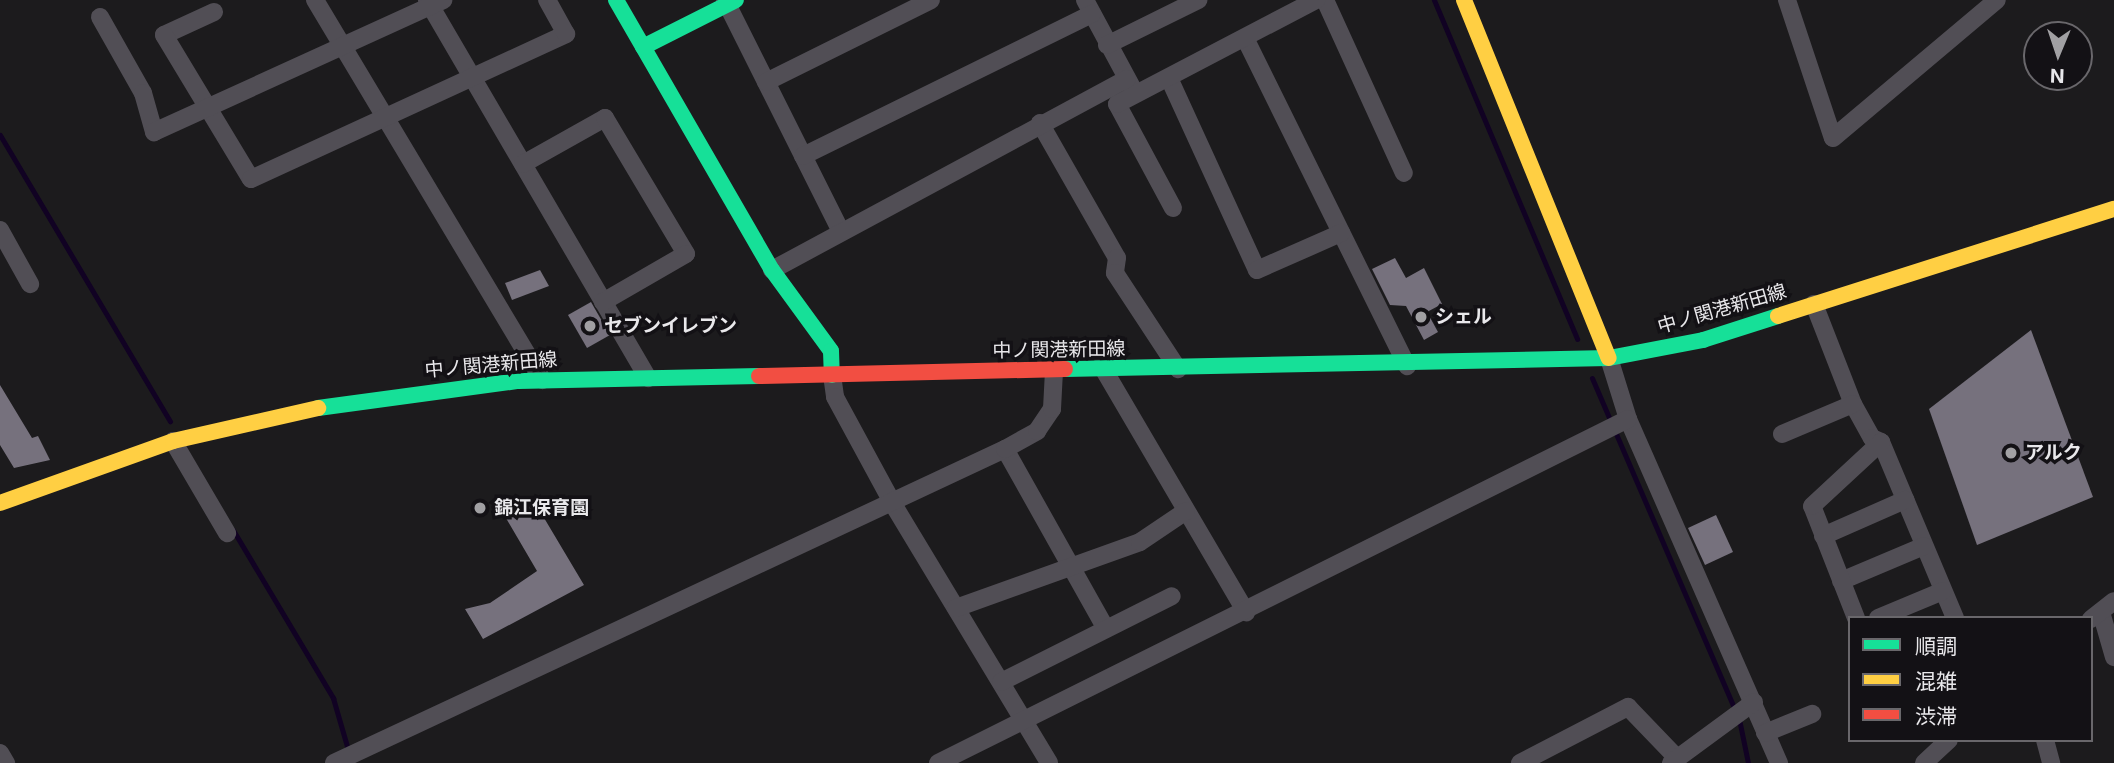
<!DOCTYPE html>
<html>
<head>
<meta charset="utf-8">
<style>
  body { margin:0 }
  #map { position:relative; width:2114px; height:763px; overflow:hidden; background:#1c1b1d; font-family:Inter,"Noto Sans JP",sans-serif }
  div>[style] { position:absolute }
  .stream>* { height:5px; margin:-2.5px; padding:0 2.5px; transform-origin:2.5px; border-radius:2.5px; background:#110223 }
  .building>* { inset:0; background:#76717d }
  .street>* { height:18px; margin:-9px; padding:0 9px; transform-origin:9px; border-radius:9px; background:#514e55 }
  .fast>* { height:16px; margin:-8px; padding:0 8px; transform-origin:8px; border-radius:8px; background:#16e098 }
  .slow>* { height:16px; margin:-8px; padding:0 8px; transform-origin:8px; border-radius:8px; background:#ffcf43 }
  .jam>* { height:16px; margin:-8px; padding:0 8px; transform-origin:8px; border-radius:8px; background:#f24e42 }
  .dots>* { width:19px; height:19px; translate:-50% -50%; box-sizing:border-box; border:4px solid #131115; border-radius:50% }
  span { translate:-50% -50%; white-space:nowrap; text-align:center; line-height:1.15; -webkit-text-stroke:7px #131115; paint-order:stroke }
  .street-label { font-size:19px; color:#e9e8eb }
  .poi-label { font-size:19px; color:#e9e8eb; font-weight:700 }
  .left { translate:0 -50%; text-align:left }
  .legend { position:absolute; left:1848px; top:616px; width:245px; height:126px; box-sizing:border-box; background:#131115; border:2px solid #69676b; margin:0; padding:9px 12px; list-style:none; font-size:21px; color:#e9e8eb }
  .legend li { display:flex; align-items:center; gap:14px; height:35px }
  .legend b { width:35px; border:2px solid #69676b }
  .north { position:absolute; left:2023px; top:21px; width:70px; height:70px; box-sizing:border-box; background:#131115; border:2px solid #69676b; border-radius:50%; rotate:182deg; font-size:19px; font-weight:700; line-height:28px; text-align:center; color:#e9e8eb }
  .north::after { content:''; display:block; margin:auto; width:24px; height:32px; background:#a1a0a3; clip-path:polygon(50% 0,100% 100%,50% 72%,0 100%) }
</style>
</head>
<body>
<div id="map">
  <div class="stream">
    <div style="left:1434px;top:0;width:368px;rotate:67.1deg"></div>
    <div style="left:0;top:135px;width:333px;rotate:59.3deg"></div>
    <div style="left:1592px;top:378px;width:361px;rotate:66.7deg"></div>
    <div style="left:233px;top:530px;width:196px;rotate:59.2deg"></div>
    <div style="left:333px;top:698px;width:57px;rotate:73.8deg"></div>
    <div style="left:1739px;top:719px;width:45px;rotate:78.4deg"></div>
  </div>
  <div class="building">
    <div style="clip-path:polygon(1395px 258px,1406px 278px,1424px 268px,1442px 304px,1427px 312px,1438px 332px,1424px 340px,1406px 306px,1390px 305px,1372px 269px)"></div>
    <div style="clip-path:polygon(540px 270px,549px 286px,512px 300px,505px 283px)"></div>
    <div style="clip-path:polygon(591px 302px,610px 335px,587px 348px,568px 315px)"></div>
    <div style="clip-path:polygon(2031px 330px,2093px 497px,1977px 545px,1929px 409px)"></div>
    <div style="clip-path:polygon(0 385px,32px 438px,38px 436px,50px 460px,14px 468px,0 445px)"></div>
    <div style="clip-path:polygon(531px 496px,584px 585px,483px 639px,465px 609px,490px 603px,537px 571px,503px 513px)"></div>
    <div style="clip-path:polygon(1716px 515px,1733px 552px,1705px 565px,1688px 528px)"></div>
  </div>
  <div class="street">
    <div style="left:315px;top:0;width:443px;rotate:59.1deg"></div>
    <div style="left:427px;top:0;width:438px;rotate:59.7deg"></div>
    <div style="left:725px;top:0;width:257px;rotate:63.4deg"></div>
    <div style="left:1085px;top:0;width:101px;rotate:61.7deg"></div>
    <div style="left:1325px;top:0;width:190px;rotate:65.5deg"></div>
    <div style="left:1787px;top:0;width:145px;rotate:71.6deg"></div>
    <div style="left:1833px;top:138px;width:214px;rotate:-40.1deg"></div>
    <div style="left:214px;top:12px;width:55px;rotate:155.3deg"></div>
    <div style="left:164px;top:35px;width:168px;rotate:58.9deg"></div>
    <div style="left:251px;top:179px;width:347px;rotate:-24.7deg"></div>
    <div style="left:566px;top:34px;width:39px;rotate:-119deg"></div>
    <div style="left:100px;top:17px;width:87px;rotate:60.5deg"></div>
    <div style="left:143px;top:93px;width:41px;rotate:74.2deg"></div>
    <div style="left:154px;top:132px;width:318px;rotate:-24.5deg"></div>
    <div style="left:1245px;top:38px;width:366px;rotate:63.7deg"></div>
    <div style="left:1107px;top:45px;width:102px;rotate:-26.3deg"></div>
    <div style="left:1169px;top:78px;width:211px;rotate:65.4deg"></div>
    <div style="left:1257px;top:270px;width:92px;rotate:-23.8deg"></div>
    <div style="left:766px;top:82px;width:184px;rotate:-26.4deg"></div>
    <div style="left:1040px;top:123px;width:155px;rotate:60.3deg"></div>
    <div style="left:1117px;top:258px;width:15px;rotate:98deg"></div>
    <div style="left:1115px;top:273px;width:115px;rotate:56.7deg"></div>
    <div style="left:803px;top:156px;width:322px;rotate:-26.2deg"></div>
    <div style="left:523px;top:164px;width:94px;rotate:-29.3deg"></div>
    <div style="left:605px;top:118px;width:158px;rotate:59.2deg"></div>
    <div style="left:686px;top:254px;width:96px;rotate:150deg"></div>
    <div style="left:1173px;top:208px;width:118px;rotate:-118.3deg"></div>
    <div style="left:1117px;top:104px;width:225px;rotate:-27.6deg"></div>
    <div style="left:0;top:230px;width:62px;rotate:60.9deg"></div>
    <div style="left:772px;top:270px;width:403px;rotate:-28.3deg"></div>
    <div style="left:1814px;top:304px;width:107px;rotate:68.7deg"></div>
    <div style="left:1853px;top:404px;width:39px;rotate:61deg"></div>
    <div style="left:1872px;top:438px;width:10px;rotate:24deg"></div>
    <div style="left:1881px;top:442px;width:191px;rotate:67.2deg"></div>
    <div style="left:1609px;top:358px;width:64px;rotate:72.7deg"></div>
    <div style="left:1628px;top:419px;width:376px;rotate:66.3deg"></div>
    <div style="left:1104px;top:370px;width:281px;rotate:59.6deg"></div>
    <div style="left:832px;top:375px;width:22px;rotate:82deg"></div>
    <div style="left:835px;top:397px;width:122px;rotate:61.5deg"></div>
    <div style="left:893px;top:504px;width:302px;rotate:58.9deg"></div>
    <div style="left:1782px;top:434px;width:77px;rotate:-22.9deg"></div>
    <div style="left:173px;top:441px;width:107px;rotate:59.6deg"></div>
    <div style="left:1005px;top:449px;width:206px;rotate:60.7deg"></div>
    <div style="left:1823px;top:536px;width:90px;rotate:-23.7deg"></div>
    <div style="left:1841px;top:581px;width:90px;rotate:-22.9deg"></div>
    <div style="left:956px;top:608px;width:195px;rotate:-19.7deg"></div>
    <div style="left:1140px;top:542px;width:55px;rotate:-34deg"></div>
    <div style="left:2101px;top:612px;width:47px;rotate:73.9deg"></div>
    <div style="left:1856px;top:618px;width:120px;rotate:-111.4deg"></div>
    <div style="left:1812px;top:506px;width:94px;rotate:-42.8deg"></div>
    <div style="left:1878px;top:618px;width:70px;rotate:-22.6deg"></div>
    <div style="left:2091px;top:619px;width:29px;rotate:-38deg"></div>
    <div style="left:1001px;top:682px;width:191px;rotate:-26.7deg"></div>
    <div style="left:1765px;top:733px;width:51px;rotate:-22deg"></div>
    <div style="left:2045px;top:740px;width:24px;rotate:75deg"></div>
    <div style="left:0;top:753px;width:12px;rotate:59deg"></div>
    <div style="left:334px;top:763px;width:741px;rotate:-25.08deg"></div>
    <div style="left:1005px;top:449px;width:37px;rotate:-29deg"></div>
    <div style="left:1037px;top:431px;width:27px;rotate:-56deg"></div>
    <div style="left:1052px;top:409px;width:38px;rotate:-87deg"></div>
    <div style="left:938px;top:763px;width:771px;rotate:-26.5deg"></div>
    <div style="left:1520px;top:763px;width:122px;rotate:-27.4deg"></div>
    <div style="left:1628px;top:707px;width:71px;rotate:46.1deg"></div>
    <div style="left:1671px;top:763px;width:103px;rotate:-36.3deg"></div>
    <div style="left:1924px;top:763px;width:34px;rotate:-43deg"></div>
  </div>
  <div class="fast">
    <div style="left:616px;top:0;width:312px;rotate:60deg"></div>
    <div style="left:772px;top:270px;width:100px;rotate:53.9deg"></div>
    <div style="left:831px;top:351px;width:24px;rotate:88deg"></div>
    <div style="left:643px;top:47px;width:104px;rotate:-26.8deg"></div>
    <div style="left:1065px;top:369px;width:544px;rotate:-1.16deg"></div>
    <div style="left:1609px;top:358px;width:96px;rotate:-10.8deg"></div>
    <div style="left:1703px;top:340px;width:79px;rotate:-17.7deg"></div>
    <div style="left:318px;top:408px;width:202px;rotate:-7.7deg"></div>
    <div style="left:518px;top:381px;width:241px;rotate:-1.2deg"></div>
  </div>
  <div class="slow">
    <div style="left:1464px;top:0;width:386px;rotate:68deg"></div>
    <div style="left:1778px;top:316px;width:353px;rotate:-17.7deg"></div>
    <div style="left:0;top:503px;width:184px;rotate:-19.7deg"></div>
    <div style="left:173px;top:441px;width:149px;rotate:-12.8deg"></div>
  </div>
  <div class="jam">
    <div style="left:759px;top:376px;width:306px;rotate:-1.3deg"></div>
  </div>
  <div class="dots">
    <div style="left:1421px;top:317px;background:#a1a0a3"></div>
    <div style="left:590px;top:326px;background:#a1a0a3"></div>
    <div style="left:2011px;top:453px;background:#a1a0a3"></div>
    <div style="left:480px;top:508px;background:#a1a0a3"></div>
  </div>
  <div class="street-label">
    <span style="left:1722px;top:309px;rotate:-16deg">中ノ関港新田線</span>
    <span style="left:1059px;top:350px;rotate:-1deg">中ノ関港新田線</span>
    <span style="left:491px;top:365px;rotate:-5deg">中ノ関港新田線</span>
  </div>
  <div class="poi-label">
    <span class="left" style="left:1435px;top:317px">シェル</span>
    <span class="left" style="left:604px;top:326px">セブンイレブン</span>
    <span class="left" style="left:2025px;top:453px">アルク</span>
    <span class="left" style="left:494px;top:508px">錦江保育園</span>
  </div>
  <ul class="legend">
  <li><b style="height:9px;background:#16e098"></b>順調</li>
  <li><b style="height:9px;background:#ffcf43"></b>混雑</li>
  <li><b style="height:9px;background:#f24e42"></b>渋滞</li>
  </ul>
  <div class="north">N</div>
</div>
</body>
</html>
